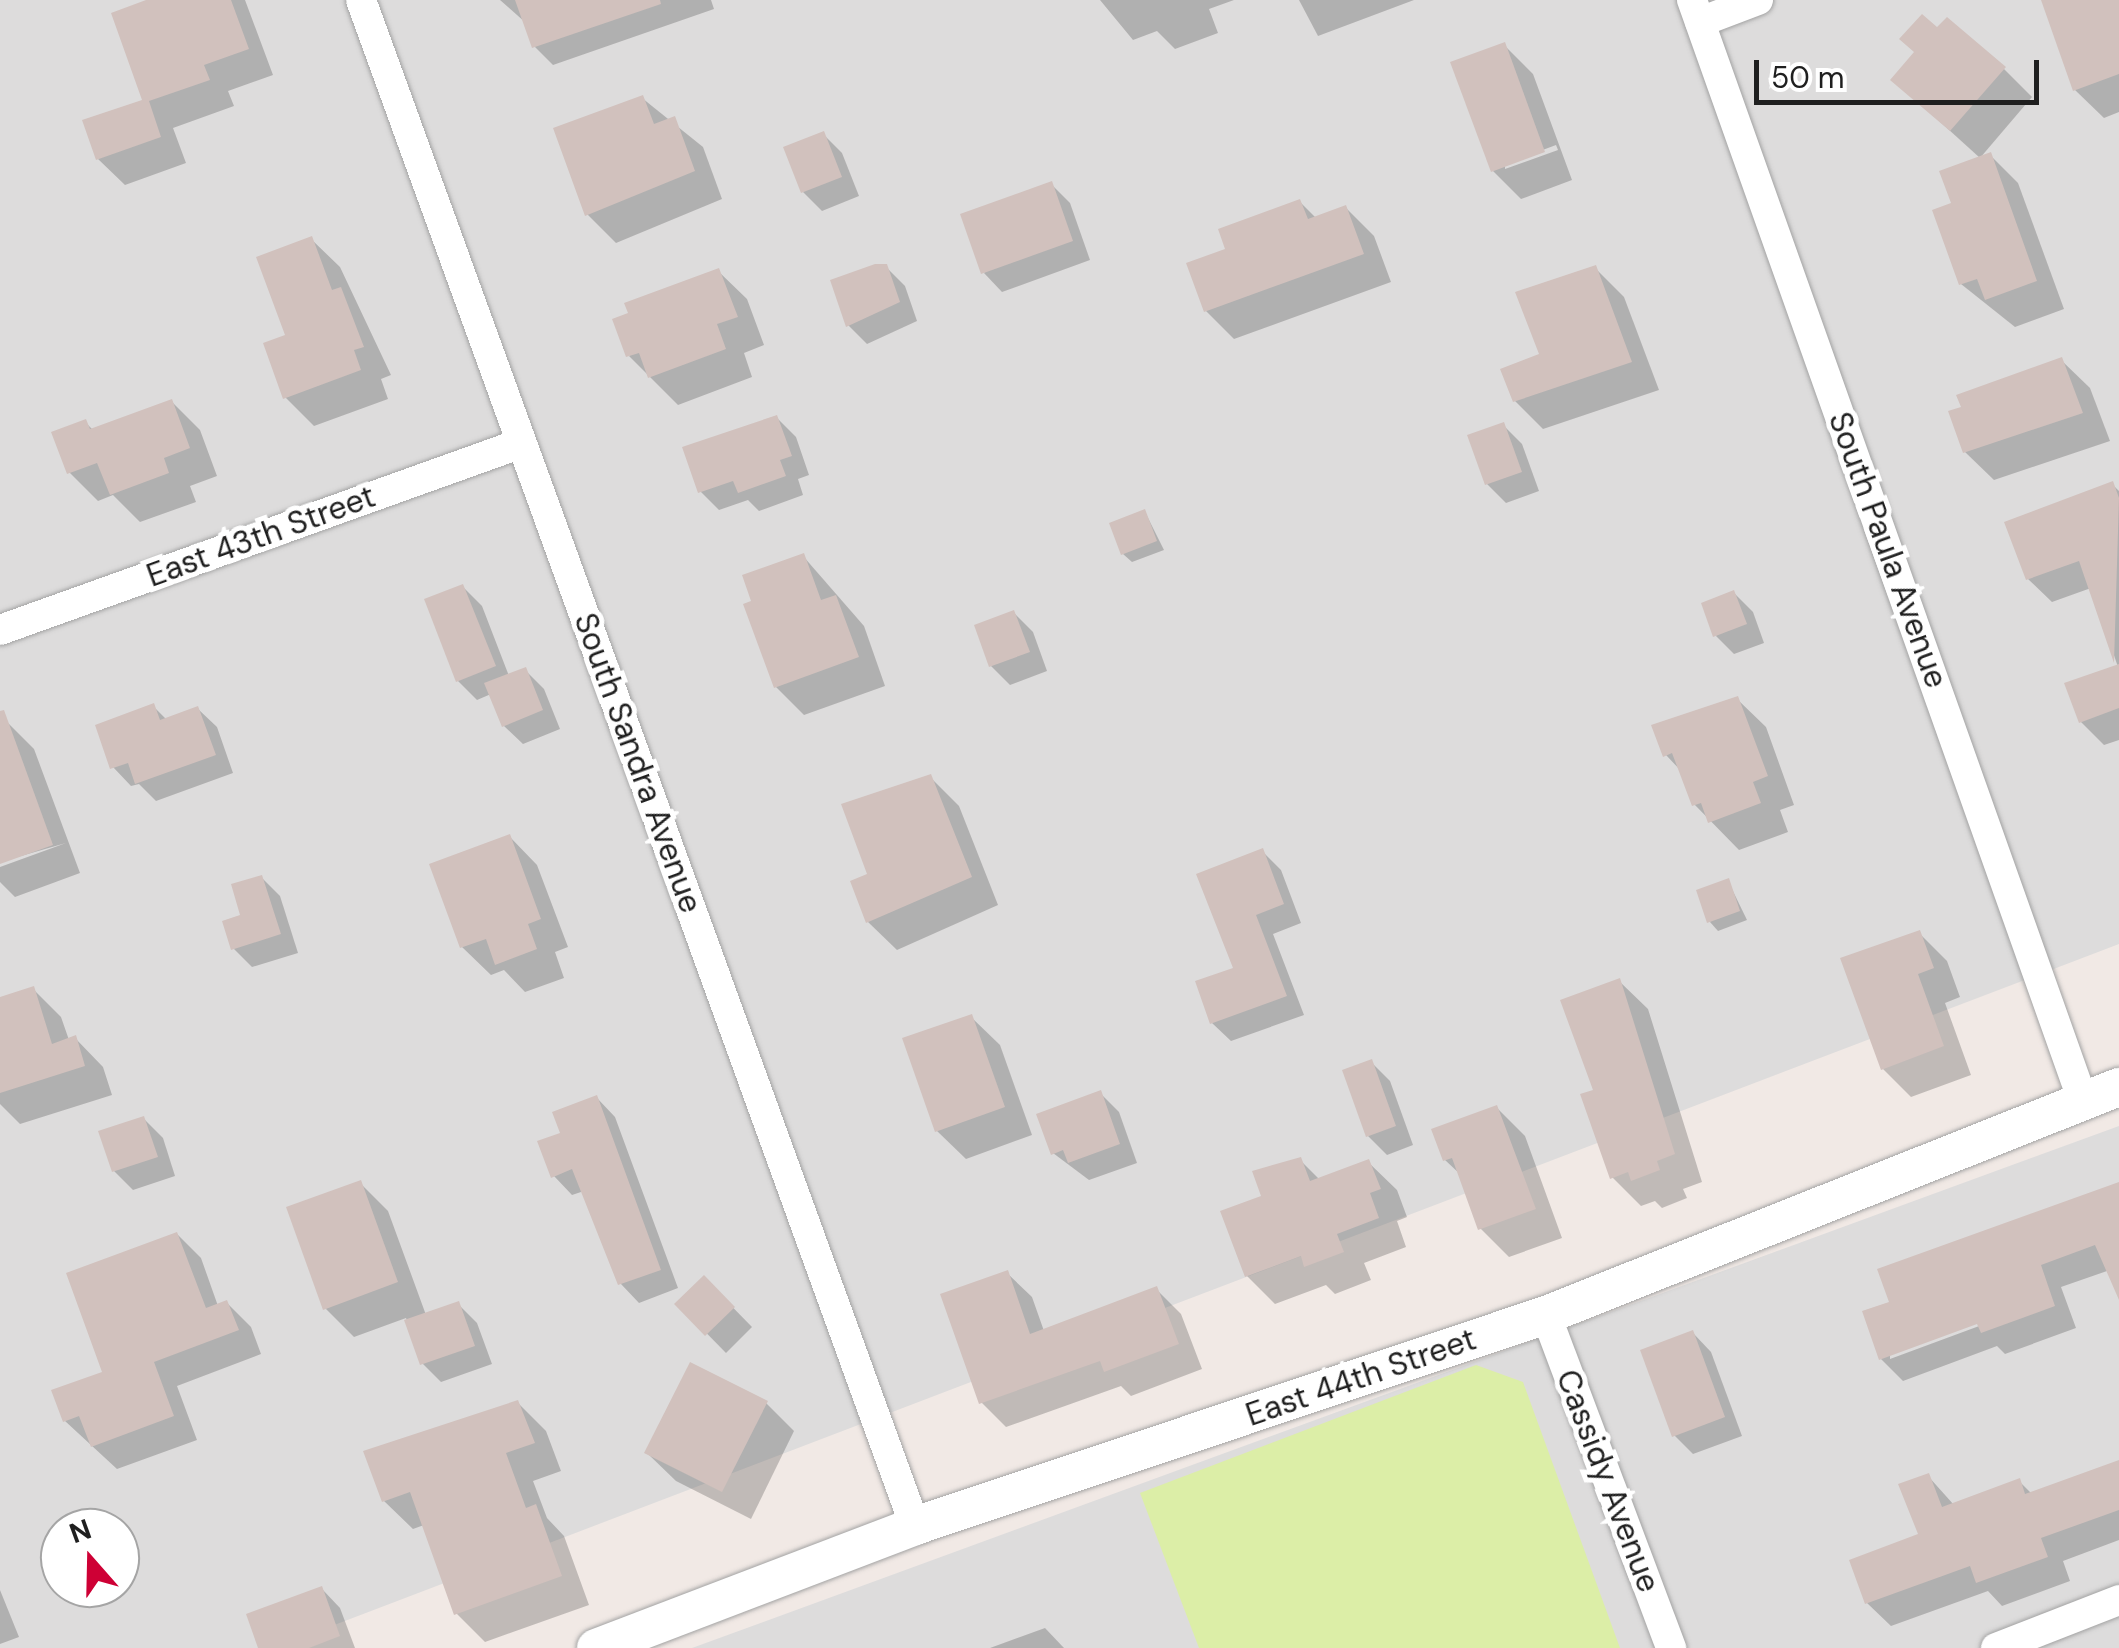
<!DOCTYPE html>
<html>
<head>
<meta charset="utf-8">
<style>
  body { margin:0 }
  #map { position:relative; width:2119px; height:1648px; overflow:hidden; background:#f1e9e5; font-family:"DM Sans",sans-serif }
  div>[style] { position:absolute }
  .residential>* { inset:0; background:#dddcdc }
  .grass>* { inset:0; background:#dceea7 }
  .shadow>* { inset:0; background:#0003 }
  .building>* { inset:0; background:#d1c1bd }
  .roads { filter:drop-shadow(0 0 2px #a3a3a3) drop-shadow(0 0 2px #a3a3a3) }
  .minor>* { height:30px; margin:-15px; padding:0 15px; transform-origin:15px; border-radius:15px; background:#fff }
  .tertiary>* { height:38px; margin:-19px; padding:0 19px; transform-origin:19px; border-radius:19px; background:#fff }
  span { translate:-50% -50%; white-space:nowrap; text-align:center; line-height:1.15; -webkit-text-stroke:10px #fff; paint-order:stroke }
  .street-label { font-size:32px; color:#1f1f1f }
  .north { position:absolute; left:40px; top:1508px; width:100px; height:100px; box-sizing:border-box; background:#fff; border:2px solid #a5a5a5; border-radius:50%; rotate:340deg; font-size:28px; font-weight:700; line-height:40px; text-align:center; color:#1f1f1f }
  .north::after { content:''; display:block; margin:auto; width:35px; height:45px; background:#ce0035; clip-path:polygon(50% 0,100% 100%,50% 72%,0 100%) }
  .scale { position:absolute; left:1754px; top:60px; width:285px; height:45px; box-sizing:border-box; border:5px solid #1f1f1f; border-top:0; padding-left:12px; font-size:30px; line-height:35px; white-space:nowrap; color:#1f1f1f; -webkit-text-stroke:8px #fff; paint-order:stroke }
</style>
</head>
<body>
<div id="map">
  <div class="residential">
    <div style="clip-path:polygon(evenodd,0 0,2119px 0,2119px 944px,274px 1648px,0 1648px,0 0,60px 1528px,120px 1528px,120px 1588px,60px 1588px,60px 1528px)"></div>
    <div style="clip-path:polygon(2119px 1126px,2119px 1648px,692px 1648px)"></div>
  </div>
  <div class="grass">
    <div style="clip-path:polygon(1476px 1365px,1523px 1382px,1620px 1648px,1199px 1648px,1140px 1493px)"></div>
  </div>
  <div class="shadow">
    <div style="clip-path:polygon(154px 0,245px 0,273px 75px,228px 91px,234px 106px,173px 128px,186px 163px,125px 185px,98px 159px,145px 102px)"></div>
    <div style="clip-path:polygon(500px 0,711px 0,714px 9px,553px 65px,534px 46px,526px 23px)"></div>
    <div style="clip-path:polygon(1100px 0,1234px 0,1209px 9px,1218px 33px,1175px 49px,1157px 31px,1133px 40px)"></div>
    <div style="clip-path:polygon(1299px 0,1414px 0,1318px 36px)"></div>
    <div style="clip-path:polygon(2043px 0,2119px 0,2119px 112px,2104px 118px,2075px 90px)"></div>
    <div style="clip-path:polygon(1938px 31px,2004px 69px,2032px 97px,1980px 158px,1894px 80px)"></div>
    <div style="clip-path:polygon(evenodd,1504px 45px,1533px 74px,1572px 180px,1521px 199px,1493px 171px,1504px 45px,1556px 145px,1558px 150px,1505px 169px,1505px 164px,1556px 145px)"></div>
    <div style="clip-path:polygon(642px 98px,703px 147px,722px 199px,616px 243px,587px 214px)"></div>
    <div style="clip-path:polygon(823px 134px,842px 153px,859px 196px,822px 211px,803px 192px)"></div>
    <div style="clip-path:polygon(1990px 155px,2018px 183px,2064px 309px,2015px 327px,1961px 284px,1954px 204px)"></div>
    <div style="clip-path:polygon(1051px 184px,1070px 203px,1090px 260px,1002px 292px,984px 273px)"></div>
    <div style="clip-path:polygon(1300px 202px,1316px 218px,1346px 208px,1374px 236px,1391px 282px,1234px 339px,1206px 311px,1229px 250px)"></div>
    <div style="clip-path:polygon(311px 239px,340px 267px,391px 375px,381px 379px,388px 399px,314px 426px,286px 398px,288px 337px)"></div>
    <div style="clip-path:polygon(886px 267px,905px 286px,917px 321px,867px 344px,848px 325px)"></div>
    <div style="clip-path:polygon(1595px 268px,1624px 297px,1659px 390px,1543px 429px,1515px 401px)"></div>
    <div style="clip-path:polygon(718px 271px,747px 299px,764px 345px,744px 353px,752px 377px,678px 405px,629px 356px)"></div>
    <div style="clip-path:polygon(2061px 360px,2090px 388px,2110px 441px,1994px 480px,1965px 452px)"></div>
    <div style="clip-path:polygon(171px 401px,200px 430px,217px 476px,190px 486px,196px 502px,140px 522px,113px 495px,98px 501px,69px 472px,85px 422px,93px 430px)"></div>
    <div style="clip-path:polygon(777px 418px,796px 437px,809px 475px,798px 479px,803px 495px,759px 511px,748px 500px,719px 510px,700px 491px)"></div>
    <div style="clip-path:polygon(1503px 425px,1522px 444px,1539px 491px,1506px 503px,1487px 484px)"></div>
    <div style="clip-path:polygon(2112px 484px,2119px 491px,2119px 740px,2104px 745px,2081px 722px,2118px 667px,2091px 588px,2052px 602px,2028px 579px)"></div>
    <div style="clip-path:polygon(1145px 512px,1164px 550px,1132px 562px,1123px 554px)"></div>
    <div style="clip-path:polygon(803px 556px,864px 626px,885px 686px,804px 715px,776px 687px)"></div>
    <div style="clip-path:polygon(463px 587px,482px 606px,509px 676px,525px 670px,544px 689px,560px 729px,523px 744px,504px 726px,491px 694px,477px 700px,458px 681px)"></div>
    <div style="clip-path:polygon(1734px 593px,1753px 612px,1764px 643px,1734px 654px,1716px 636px)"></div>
    <div style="clip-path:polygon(1014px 613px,1033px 632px,1047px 671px,1010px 685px,991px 666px)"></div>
    <div style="clip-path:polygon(1737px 699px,1766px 727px,1794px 805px,1780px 810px,1788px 832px,1739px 850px,1694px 804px,1682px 772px,1666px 755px)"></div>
    <div style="clip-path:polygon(153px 706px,167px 720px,198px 709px,217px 727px,233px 773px,156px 801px,139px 784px,131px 786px,113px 767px)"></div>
    <div style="clip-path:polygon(6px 721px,34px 749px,80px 873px,15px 897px,0 882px,0 867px,66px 843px,0 862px,0 723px)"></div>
    <div style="clip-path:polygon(930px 777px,959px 806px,998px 905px,897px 950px,868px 922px,870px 876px)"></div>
    <div style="clip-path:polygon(509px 836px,537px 865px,568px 947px,555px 952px,564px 978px,525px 992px,504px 970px,491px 975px,462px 947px)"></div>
    <div style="clip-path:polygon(1262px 851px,1281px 870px,1301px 923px,1273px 934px,1304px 1015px,1231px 1041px,1212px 1023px,1236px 970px)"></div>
    <div style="clip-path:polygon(261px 877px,280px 896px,298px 953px,252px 967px,233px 948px)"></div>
    <div style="clip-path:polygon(1728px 881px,1747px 920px,1718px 931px,1710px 922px)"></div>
    <div style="clip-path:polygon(1919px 933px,1947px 961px,1960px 997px,1945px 1003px,1971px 1075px,1911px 1097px,1883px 1069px)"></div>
    <div style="clip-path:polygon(1619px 981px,1648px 1009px,1702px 1182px,1683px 1189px,1687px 1198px,1662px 1208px,1655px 1201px,1641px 1206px,1612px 1177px,1596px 1092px)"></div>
    <div style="clip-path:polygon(33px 989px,61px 1017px,69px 1040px,75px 1038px,103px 1067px,112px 1095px,20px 1124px,0 1104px,0 999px)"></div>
    <div style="clip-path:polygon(971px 1017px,1000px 1045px,1032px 1135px,966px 1159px,937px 1131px)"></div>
    <div style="clip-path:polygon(1371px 1062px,1390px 1081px,1413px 1145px,1387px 1155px,1368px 1136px)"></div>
    <div style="clip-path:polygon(1100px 1093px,1119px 1112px,1137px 1163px,1089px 1180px,1053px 1153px)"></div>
    <div style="clip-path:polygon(597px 1098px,615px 1117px,678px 1288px,639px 1303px,621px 1284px,584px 1191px,572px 1195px,554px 1176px,563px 1134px)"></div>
    <div style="clip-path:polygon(1496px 1107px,1525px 1136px,1562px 1238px,1509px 1257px,1481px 1229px,1461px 1175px,1445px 1160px)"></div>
    <div style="clip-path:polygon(144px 1119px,163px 1138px,175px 1176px,133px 1190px,114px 1171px)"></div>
    <div style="clip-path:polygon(1300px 1160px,1320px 1180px,1368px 1162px,1397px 1190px,1407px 1217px,1397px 1221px,1406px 1247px,1364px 1263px,1371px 1280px,1335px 1294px,1326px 1285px,1275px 1304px,1247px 1276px,1264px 1197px)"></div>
    <div style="clip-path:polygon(360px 1183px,388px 1211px,426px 1315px,458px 1304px,477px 1323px,492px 1364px,441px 1382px,422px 1363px,406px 1318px,354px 1337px,326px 1309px)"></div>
    <div style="clip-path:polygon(evenodd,2119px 1185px,2119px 1295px,2107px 1271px,2061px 1287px,2076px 1328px,2005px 1354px,1997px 1346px,1903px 1381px,1881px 1359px,1892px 1303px,2119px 1185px,1988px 1317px,1990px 1322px,1890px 1359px,1890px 1353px,1988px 1317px)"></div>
    <div style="clip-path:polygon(177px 1234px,201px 1258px,218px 1306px,227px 1303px,251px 1327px,261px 1354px,177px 1386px,197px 1440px,117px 1469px,65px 1421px,106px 1373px)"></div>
    <div style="clip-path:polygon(1007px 1273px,1032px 1297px,1044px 1331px,1156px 1289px,1181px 1314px,1202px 1369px,1131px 1396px,1121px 1386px,1006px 1427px,981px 1402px)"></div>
    <div style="clip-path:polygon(704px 1278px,752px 1327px,726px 1353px,678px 1304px)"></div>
    <div style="clip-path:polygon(1693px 1333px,1711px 1352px,1742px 1436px,1693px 1454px,1674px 1435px)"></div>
    <div style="clip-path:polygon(518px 1403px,546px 1431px,561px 1471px,533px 1481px,547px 1518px,564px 1536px,589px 1605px,485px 1642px,457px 1614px,424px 1525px,413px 1529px,384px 1501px)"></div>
    <div style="clip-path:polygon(766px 1403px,794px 1431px,751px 1519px,676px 1481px,647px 1453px)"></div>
    <div style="clip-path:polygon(2119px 1463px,2119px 1540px,2063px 1561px,2070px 1581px,2002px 1606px,1988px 1591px,1891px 1626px,1867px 1603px,1921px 1536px,1928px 1476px,1954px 1505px,2019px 1481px,2032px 1494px)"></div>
    <div style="clip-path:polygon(322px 1589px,340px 1608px,355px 1648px,261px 1648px)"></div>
    <div style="clip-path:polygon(0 1590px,19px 1637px,0 1644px)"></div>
    <div style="clip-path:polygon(1045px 1628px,1064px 1648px,990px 1648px)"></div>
  </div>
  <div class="building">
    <div style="clip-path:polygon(146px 0,231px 0,249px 49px,204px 65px,210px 80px,149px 101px,161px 137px,96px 160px,82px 120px,142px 100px,111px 13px)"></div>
    <div style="clip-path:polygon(515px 0,660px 0,661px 4px,532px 48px)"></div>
    <div style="clip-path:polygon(2041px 0,2119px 0,2119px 74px,2073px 91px)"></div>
    <div style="clip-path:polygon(1922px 14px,1937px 27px,1947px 17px,2006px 67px,1950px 131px,1890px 80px,1914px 52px,1899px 39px)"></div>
    <div style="clip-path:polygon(1505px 42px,1545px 152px,1491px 172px,1450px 62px)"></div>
    <div style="clip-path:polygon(643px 95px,654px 124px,675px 116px,695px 171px,585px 216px,553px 128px)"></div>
    <div style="clip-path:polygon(824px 131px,842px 177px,801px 193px,783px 147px)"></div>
    <div style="clip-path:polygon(1991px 152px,2037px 281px,1985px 300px,1977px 279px,1959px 285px,1932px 210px,1951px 203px,1939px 171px)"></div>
    <div style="clip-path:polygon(1052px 181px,1073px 241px,981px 274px,960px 214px)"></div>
    <div style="clip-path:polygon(1300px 199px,1308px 219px,1346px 205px,1364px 254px,1204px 312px,1186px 263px,1225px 249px,1218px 229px)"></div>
    <div style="clip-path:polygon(312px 236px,332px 290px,341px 287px,364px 347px,354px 350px,361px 370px,283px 399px,263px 343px,285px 335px,256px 257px)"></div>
    <div style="clip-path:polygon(875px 264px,887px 264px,900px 302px,846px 327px,830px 280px)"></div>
    <div style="clip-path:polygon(1596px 265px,1632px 362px,1513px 402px,1500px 369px,1539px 354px,1515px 292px)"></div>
    <div style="clip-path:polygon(719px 268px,738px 317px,717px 324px,726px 349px,648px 378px,639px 353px,626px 357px,612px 319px,628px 313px,624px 303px)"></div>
    <div style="clip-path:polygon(2062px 357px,2083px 413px,1963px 453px,1948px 411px,1961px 407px,1956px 395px)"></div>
    <div style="clip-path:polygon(172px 399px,190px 448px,164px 458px,169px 473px,110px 495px,97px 463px,67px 474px,51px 432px,86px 419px,90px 429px)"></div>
    <div style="clip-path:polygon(777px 415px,792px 456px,780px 460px,786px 476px,738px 493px,733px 481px,698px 493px,682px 447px)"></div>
    <div style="clip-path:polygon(1504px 422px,1522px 472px,1485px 485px,1467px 435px)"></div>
    <div style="clip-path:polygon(2113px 481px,2119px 498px,2114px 663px,2079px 561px,2026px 580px,2004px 522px)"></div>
    <div style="clip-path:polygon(1145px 509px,1157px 541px,1121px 555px,1109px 523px)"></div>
    <div style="clip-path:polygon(804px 553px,821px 600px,836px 595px,859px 657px,774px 688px,743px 604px,751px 601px,742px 575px)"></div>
    <div style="clip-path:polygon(463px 584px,496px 666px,456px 682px,424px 599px)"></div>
    <div style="clip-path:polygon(1734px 590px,1747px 624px,1713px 637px,1701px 603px)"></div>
    <div style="clip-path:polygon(1014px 610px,1030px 652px,989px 667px,974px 625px)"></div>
    <div style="clip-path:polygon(2119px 664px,2119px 708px,2079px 723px,2064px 683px)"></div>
    <div style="clip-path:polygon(526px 667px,543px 710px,502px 727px,484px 683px)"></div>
    <div style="clip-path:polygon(1738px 696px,1768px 776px,1753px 782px,1761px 803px,1708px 823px,1701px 803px,1692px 806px,1672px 753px,1663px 757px,1651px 725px)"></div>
    <div style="clip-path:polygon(154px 703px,160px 720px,198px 706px,216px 755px,135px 784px,128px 763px,110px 769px,95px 725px)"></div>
    <div style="clip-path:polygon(4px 710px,53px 845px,0 864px,0 711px)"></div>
    <div style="clip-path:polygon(931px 774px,972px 877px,866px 923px,850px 881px,867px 874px,841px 804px)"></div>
    <div style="clip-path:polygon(510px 834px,541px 919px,528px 924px,537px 949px,495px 965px,486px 939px,460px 948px,429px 864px)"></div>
    <div style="clip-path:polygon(1263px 848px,1284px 904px,1256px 915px,1287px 996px,1210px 1024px,1195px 981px,1233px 968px,1196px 874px)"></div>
    <div style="clip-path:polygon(262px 875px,281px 934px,231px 950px,222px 921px,240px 915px,231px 884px)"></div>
    <div style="clip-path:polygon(1729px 878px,1740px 911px,1707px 923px,1696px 890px)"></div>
    <div style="clip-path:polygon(1920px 930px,1934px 968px,1918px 974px,1944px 1046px,1881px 1070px,1840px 958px)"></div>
    <div style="clip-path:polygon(1620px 978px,1675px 1154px,1657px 1161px,1660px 1170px,1631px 1181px,1628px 1172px,1610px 1179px,1580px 1094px,1593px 1090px,1560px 1000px)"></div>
    <div style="clip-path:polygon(34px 986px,52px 1044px,76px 1035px,85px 1066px,0 1093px,0 997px)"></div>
    <div style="clip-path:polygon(972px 1014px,1005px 1107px,935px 1132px,902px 1038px)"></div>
    <div style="clip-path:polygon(1372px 1059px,1396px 1126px,1366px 1137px,1342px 1070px)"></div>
    <div style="clip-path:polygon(1101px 1090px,1120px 1144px,1068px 1163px,1063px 1150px,1051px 1155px,1036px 1114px)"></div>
    <div style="clip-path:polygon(597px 1095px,661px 1270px,618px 1285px,572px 1169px,551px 1178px,537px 1141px,560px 1133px,552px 1112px)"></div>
    <div style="clip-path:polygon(1497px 1105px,1536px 1209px,1478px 1230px,1452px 1158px,1443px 1161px,1431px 1129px)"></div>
    <div style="clip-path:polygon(144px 1116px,158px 1157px,112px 1172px,98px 1131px)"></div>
    <div style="clip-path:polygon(1301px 1157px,1310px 1181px,1369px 1159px,1381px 1189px,1370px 1193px,1379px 1218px,1337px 1234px,1344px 1252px,1304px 1267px,1301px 1256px,1245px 1277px,1220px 1211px,1261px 1196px,1252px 1171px)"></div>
    <div style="clip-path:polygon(361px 1180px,398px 1282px,323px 1310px,286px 1207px)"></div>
    <div style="clip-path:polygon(2119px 1182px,2119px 1300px,2095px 1245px,2041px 1265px,2055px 1306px,1981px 1333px,1977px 1324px,1879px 1360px,1862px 1311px,1889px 1302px,1877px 1269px)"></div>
    <div style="clip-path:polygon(177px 1232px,206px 1308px,227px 1300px,239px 1330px,154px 1362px,174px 1416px,91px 1447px,79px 1416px,63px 1422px,51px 1390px,102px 1372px,66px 1273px)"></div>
    <div style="clip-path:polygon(1008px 1270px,1030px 1334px,1157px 1286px,1179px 1344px,1104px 1372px,1100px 1361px,979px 1404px,940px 1294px)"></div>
    <div style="clip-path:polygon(704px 1275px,735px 1307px,705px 1336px,674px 1304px)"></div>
    <div style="clip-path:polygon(459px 1301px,475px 1346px,420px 1365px,404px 1320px)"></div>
    <div style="clip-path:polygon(1693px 1330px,1725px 1417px,1672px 1437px,1640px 1350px)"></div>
    <div style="clip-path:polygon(690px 1362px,768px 1401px,722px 1492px,644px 1453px)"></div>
    <div style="clip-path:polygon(518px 1400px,535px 1443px,506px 1453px,526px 1508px,536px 1504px,562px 1576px,454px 1615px,410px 1492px,382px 1502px,363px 1451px)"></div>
    <div style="clip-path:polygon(2119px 1460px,2119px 1510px,2041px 1538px,2048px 1557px,1976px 1583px,1970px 1566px,1865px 1604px,1849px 1560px,1918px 1534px,1898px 1484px,1929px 1473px,1942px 1507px,2020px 1478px,2025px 1494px)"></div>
    <div style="clip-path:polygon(322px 1586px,340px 1636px,309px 1648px,258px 1648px,246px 1614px)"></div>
  </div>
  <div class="roads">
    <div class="minor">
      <div style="left:361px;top:0;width:1623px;rotate:70.05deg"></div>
      <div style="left:1692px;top:0;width:1168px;rotate:70.45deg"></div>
      <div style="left:1700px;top:22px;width:62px;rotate:-20.8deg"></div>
      <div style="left:0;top:630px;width:554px;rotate:-19.71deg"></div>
      <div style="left:1546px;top:1315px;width:356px;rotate:69.4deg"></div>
      <div style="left:1996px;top:1648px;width:132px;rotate:-21.3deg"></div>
    </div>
    <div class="tertiary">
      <div style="left:596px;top:1648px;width:342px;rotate:-20.9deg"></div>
      <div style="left:915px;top:1526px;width:665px;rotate:-18.49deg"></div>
      <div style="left:1546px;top:1315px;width:617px;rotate:-21.7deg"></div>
    </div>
  </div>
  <div class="street-label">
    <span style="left:261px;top:536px;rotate:-20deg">East 43th Street</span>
    <span style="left:1888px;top:550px;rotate:70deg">South Paula Avenue</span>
    <span style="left:638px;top:763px;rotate:70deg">South Sandra Avenue</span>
    <span style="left:1361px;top:1377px;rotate:-19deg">East 44th Street</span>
    <span style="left:1608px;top:1481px;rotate:69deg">Cassidy Avenue</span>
  </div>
  <div class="north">N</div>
  <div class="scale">50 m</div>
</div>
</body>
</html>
